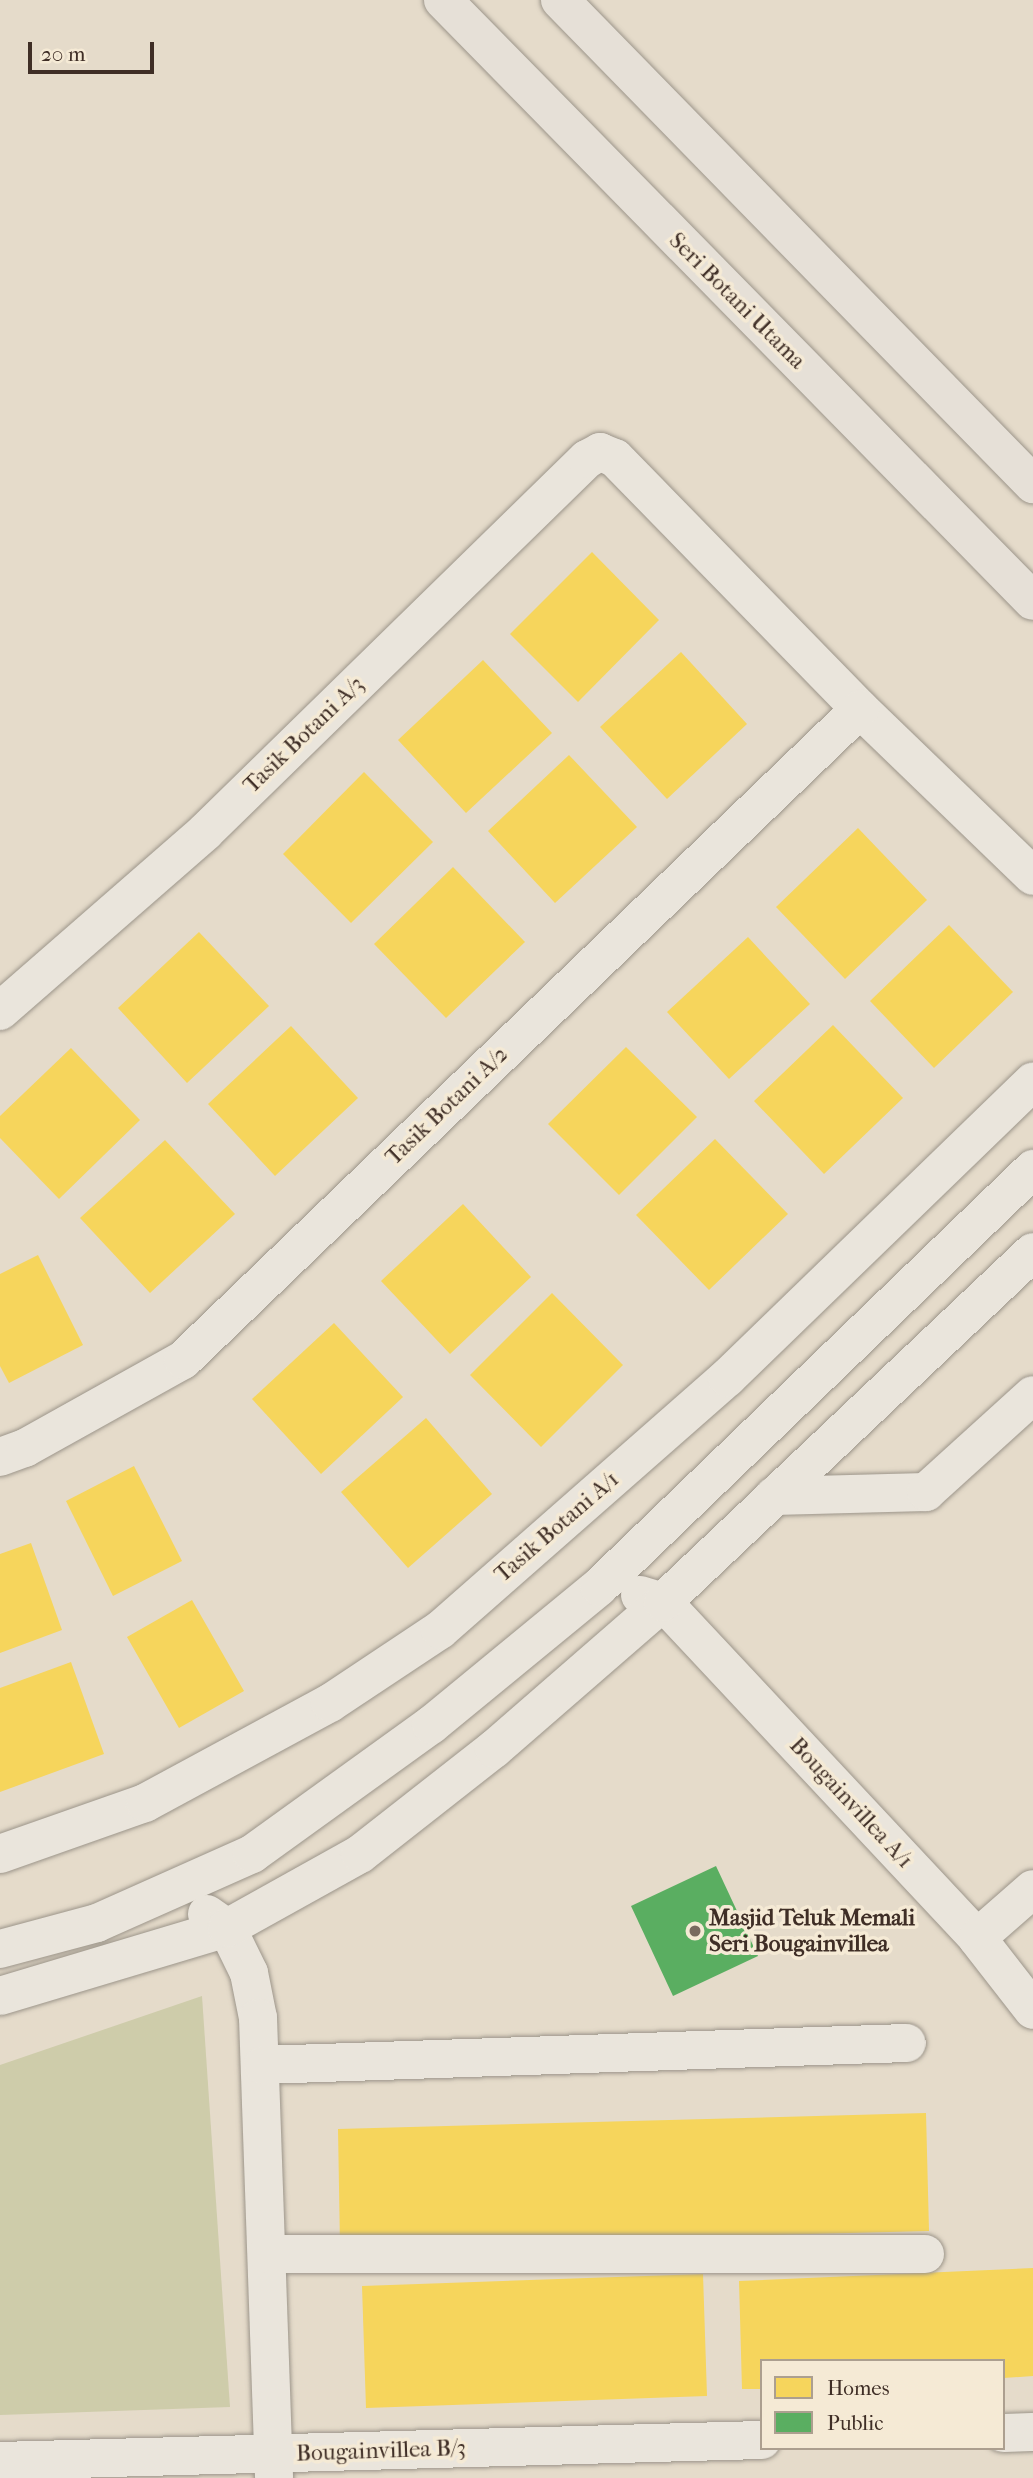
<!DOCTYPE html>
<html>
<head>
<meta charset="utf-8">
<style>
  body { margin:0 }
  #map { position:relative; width:1033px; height:2478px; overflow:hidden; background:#e5dbca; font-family:"IM FELL French Canon",serif }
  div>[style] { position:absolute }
  .green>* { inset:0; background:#ceccaa }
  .homes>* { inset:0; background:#f6d55c }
  .public>* { inset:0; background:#5aae61 }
  .roads { filter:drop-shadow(0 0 2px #9c958a) drop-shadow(0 0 2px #9c958a) }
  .minor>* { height:38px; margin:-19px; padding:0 19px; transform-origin:19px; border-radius:19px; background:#eae5dc }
  .major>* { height:38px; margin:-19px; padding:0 19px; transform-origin:19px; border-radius:19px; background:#e6e0d7 }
  .dots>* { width:19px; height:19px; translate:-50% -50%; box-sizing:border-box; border:4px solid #f5ead5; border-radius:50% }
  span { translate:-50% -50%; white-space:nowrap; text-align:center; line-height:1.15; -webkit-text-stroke:7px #f5ead5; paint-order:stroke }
  .street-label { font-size:23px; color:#3f2e26 }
  .poi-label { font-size:23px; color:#3f2e26; font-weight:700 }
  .left { translate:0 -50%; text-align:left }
  .legend { position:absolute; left:760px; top:2359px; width:245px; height:91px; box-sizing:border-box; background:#f5ead5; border:2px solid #ac9f8f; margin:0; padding:9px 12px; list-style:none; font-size:21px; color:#3f2e26 }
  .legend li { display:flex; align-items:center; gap:14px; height:35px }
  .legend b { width:35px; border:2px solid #ac9f8f }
  .scale { position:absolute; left:28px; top:42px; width:126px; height:32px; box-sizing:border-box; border:4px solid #3f2e26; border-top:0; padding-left:9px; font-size:21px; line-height:24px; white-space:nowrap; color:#3f2e26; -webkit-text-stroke:5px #f5ead5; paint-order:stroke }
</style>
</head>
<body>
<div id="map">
  <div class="green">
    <div style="clip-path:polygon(202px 1996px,230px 2407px,0 2415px,0 2065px)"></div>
  </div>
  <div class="homes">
    <div style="clip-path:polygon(592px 552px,659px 620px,578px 702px,510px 634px)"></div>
    <div style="clip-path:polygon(681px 652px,747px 724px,667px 799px,600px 727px)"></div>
    <div style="clip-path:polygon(483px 660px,552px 733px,466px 813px,398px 740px)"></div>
    <div style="clip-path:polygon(569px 755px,637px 827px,555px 903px,488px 831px)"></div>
    <div style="clip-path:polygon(364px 772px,433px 842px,351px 923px,283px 854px)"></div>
    <div style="clip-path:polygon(858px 828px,927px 900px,845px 979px,776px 907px)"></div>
    <div style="clip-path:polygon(453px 867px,525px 942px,446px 1018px,374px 944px)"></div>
    <div style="clip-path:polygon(949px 925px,1013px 992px,934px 1068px,870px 1001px)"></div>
    <div style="clip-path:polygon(199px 932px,269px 1006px,187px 1083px,118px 1008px)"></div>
    <div style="clip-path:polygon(748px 937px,810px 1004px,729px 1079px,667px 1012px)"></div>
    <div style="clip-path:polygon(833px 1025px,903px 1098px,824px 1174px,754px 1101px)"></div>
    <div style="clip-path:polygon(291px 1026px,358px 1098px,275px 1176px,208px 1104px)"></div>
    <div style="clip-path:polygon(626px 1047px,697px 1117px,619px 1195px,548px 1124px)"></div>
    <div style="clip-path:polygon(71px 1048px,140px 1120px,59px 1199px,0 1138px,0 1116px)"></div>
    <div style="clip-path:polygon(715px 1139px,788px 1214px,709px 1290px,636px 1215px)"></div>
    <div style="clip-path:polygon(165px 1140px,235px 1214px,150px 1293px,80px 1218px)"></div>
    <div style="clip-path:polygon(463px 1204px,531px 1277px,450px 1354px,381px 1281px)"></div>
    <div style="clip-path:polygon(38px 1255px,83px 1345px,9px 1383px,0 1366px,0 1274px)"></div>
    <div style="clip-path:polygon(552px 1293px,623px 1365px,541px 1447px,470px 1375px)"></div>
    <div style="clip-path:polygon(334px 1323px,403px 1397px,321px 1474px,252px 1399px)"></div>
    <div style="clip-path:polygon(426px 1418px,492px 1494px,408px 1568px,341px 1492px)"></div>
    <div style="clip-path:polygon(134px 1466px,182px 1561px,113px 1596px,66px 1501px)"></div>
    <div style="clip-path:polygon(31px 1543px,62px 1630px,0 1653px,0 1554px)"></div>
    <div style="clip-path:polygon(192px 1600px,244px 1691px,179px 1728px,127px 1637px)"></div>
    <div style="clip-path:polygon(71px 1662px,104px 1754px,0 1792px,0 1688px)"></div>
    <div style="clip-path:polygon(926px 2113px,929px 2231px,340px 2246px,338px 2129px)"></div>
    <div style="clip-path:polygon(1033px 2268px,1033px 2376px,1003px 2378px,1003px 2361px,762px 2361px,762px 2389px,742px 2389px,739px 2281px)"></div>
    <div style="clip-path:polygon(703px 2274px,707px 2396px,366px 2408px,362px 2286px)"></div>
  </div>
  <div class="public">
    <div style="clip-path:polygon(716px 1866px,758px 1956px,673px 1996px,631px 1906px)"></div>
  </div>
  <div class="roads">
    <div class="minor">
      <div style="left:0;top:1011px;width:272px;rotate:-41.1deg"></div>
      <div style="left:205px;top:832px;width:534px;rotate:-44.32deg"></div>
      <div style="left:587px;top:459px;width:15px;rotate:-28deg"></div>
      <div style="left:600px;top:452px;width:16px;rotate:22deg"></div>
      <div style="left:615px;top:458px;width:351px;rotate:45.7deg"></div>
      <div style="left:860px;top:709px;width:240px;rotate:44deg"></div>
      <div style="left:0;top:1457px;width:27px;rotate:-20deg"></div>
      <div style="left:25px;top:1448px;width:181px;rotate:-29.1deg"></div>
      <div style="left:183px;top:1360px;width:939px;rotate:-43.88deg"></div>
      <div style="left:774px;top:1496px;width:152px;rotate:-1.5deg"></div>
      <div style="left:926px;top:1492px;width:144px;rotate:-42.2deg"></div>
      <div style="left:640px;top:1595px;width:24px;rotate:17deg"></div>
      <div style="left:663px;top:1602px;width:460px;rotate:46.9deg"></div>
      <div style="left:977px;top:1938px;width:91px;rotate:52.1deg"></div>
      <div style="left:0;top:1854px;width:154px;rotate:-19.4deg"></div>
      <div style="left:145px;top:1803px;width:210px;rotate:-28.4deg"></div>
      <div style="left:330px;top:1703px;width:132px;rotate:-33.6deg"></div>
      <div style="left:440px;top:1630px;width:382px;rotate:-41.3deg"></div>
      <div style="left:727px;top:1378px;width:426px;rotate:-44.1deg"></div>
      <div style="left:207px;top:1914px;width:24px;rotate:35deg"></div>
      <div style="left:227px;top:1928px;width:50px;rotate:63.9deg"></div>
      <div style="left:249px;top:1973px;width:46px;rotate:78.7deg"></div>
      <div style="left:258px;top:2018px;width:460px;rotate:88deg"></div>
      <div style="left:977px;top:1938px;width:74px;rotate:-41.2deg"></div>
      <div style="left:0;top:1949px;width:100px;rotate:-15deg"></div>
      <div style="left:97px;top:1923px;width:170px;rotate:-24deg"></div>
      <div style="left:252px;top:1854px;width:221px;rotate:-35.8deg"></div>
      <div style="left:431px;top:1725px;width:217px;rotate:-39.4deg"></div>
      <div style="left:599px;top:1587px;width:603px;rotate:-43.92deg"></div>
      <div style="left:0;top:1996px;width:237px;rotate:-16.7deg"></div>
      <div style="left:227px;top:1928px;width:152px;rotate:-29.1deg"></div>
      <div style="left:360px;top:1854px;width:170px;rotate:-38.1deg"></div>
      <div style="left:494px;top:1749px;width:224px;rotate:-41deg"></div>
      <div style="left:663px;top:1602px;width:509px;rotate:-43.41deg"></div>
      <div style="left:263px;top:2065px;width:644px;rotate:-1.96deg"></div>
      <div style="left:267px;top:2254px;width:658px"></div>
      <div style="left:1003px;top:2433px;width:30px;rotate:-2deg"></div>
      <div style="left:0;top:2461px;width:762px;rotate:-1.58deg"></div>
    </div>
    <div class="major">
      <div style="left:443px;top:0;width:842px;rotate:45.53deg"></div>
      <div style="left:560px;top:0;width:677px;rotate:45.66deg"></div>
    </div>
  </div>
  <div class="dots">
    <div style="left:695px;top:1931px;background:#796b5f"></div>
  </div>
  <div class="street-label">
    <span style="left:737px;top:301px;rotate:45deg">Seri Botani Utama</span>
    <span style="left:304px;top:735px;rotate:-44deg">Tasik Botani A/3</span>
    <span style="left:447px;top:1106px;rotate:-44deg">Tasik Botani A/2</span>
    <span style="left:557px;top:1527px;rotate:-41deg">Tasik Botani A/1</span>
    <span style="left:851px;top:1803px;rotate:47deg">Bougainvillea A/1</span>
    <span style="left:381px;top:2451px;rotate:-2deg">Bougainvillea B/3</span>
  </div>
  <div class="poi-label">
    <span class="left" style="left:709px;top:1931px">Masjid Teluk Memali<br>Seri Bougainvillea</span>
  </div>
  <ul class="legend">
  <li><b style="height:19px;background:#f6d55c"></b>Homes</li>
  <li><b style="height:19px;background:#5aae61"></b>Public</li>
  </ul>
  <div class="scale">20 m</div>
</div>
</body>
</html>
